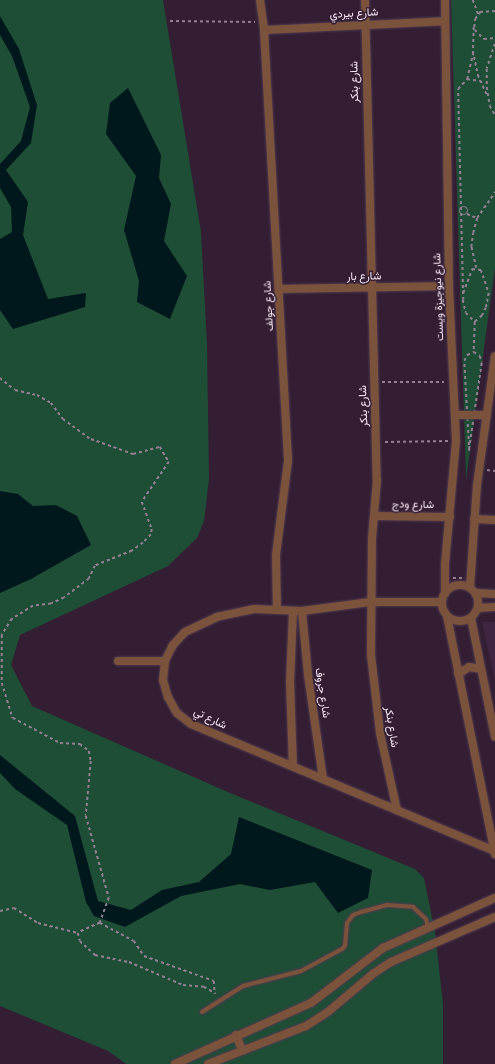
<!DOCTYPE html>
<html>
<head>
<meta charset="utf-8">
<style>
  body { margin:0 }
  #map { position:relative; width:495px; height:1064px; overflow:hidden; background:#341e33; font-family:Overpass,Vazirmatn,sans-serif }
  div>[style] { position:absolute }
  .built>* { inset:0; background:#402540 }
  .green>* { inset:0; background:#1e4e36 }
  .water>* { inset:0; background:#00181c }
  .path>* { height:1.5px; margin-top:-0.75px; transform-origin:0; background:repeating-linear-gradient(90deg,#938092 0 3px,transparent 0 6px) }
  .path>.ring { margin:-0.75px; padding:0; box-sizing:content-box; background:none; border:1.5px solid #938092; border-radius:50% }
  .roads { filter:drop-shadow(0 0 1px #503b4f) drop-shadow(0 0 1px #503b4f) }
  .lane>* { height:4px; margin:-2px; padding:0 2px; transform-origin:2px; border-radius:2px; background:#7b523c }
  .street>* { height:8px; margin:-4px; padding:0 4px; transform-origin:4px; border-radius:4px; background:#7b523c }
  .street>.ring { margin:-4px; padding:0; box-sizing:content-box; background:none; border:8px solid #7b523c; border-radius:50% }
  span { translate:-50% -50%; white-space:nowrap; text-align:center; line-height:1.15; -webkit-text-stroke:3px #341e33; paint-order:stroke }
  .street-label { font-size:11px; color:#fdeefc }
</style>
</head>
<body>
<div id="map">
  <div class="built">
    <div style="clip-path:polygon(482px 622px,495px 622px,495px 681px)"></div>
  </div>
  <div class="green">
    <div style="clip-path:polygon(0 0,163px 0,201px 232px,207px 344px,209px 479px,204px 521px,197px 538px,168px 566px,20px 635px,11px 665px,32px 706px,230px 793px,415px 869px,424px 878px,435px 932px,443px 1004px,443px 1064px,126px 1064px,108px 1051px,0 1006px)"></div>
    <div style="clip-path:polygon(451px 0,495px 0,495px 268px,466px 479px)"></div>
  </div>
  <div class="water">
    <div style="clip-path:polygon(0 16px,19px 49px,37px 105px,31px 143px,6px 170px,28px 202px,23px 235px,48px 299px,86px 293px,85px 307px,13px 329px,0 310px,0 239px,12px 232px,11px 207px,0 188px,0 164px,21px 141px,30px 107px,12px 56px,0 35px)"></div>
    <div style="clip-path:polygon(128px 88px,161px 155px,159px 178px,171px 204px,164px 241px,187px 276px,170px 319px,137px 302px,139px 281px,124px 230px,136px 176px,106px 134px,110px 103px)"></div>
    <div style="clip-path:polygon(0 491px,18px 494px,33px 506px,56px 505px,77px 516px,91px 545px,31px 579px,0 593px)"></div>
    <div style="clip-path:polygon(0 755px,75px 816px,98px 901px,131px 910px,162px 890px,199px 882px,231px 854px,239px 817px,372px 870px,368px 898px,338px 913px,315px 882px,270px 890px,240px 884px,181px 896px,125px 927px,94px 916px,86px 902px,67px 825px,15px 789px,0 773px)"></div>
  </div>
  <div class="path">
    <div style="left:473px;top:0;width:15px;rotate:70deg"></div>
    <div style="left:170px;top:21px;width:85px;rotate:0.7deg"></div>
    <div style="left:474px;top:27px;width:24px;rotate:92deg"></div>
    <div style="left:473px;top:51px;width:25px;rotate:78deg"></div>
    <div style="left:478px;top:75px;width:22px;rotate:66deg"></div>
    <div style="left:474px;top:27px;width:8px;rotate:-83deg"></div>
    <div style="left:475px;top:19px;width:9px;rotate:-54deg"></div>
    <div style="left:480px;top:12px;width:15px;rotate:-4deg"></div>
    <div style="left:475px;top:30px;width:13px;rotate:45deg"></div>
    <div style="left:484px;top:39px;width:11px;rotate:-5deg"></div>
    <div style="left:495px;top:44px;width:26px;rotate:108deg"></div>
    <div style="left:487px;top:69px;width:18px;rotate:90deg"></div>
    <div style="left:487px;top:87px;width:19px;rotate:81deg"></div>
    <div style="left:490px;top:106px;width:10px;rotate:61deg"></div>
    <div style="left:467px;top:79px;width:27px;rotate:-77deg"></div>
    <div class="ring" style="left:460px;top:207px;width:6.5px;height:6.5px"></div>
    <div style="left:467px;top:214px;width:11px;rotate:22deg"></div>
    <div style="left:476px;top:268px;width:22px;rotate:-103deg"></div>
    <div style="left:471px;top:247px;width:14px;rotate:-82deg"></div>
    <div style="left:473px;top:233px;width:16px;rotate:-75deg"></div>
    <div style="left:477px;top:218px;width:32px;rotate:-55deg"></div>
    <div style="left:463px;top:293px;width:26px;rotate:-69deg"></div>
    <div style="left:472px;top:269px;width:9px;rotate:6deg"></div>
    <div style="left:481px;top:270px;width:24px;rotate:71deg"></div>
    <div style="left:489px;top:293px;width:15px;rotate:101deg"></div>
    <div style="left:486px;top:308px;width:9px;rotate:117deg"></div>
    <div style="left:482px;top:316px;width:9px;rotate:139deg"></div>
    <div style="left:475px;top:322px;width:30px;rotate:92deg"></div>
    <div style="left:463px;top:300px;width:211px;rotate:-91.4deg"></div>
    <div style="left:458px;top:89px;width:13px;rotate:-48deg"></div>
    <div style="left:467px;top:79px;width:13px;rotate:9deg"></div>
    <div style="left:463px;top:300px;width:13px;rotate:77deg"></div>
    <div style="left:466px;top:313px;width:13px;rotate:45deg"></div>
    <div style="left:474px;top:352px;width:7px;rotate:34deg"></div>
    <div style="left:480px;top:356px;width:7px;rotate:74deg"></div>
    <div style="left:482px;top:363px;width:89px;rotate:98.4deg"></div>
    <div style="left:469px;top:451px;width:90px;rotate:-93.2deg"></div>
    <div style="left:464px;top:361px;width:7px;rotate:-63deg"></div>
    <div style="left:467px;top:355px;width:8px;rotate:-23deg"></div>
    <div style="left:0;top:378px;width:19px;rotate:39deg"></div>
    <div style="left:15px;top:390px;width:23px;rotate:13deg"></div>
    <div style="left:37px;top:395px;width:16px;rotate:30deg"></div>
    <div style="left:51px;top:403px;width:20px;rotate:53deg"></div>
    <div style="left:63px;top:419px;width:34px;rotate:36deg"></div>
    <div style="left:91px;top:439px;width:45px;rotate:19.7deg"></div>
    <div style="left:133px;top:454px;width:28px;rotate:-15deg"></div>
    <div style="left:160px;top:447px;width:17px;rotate:59deg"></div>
    <div style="left:169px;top:462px;width:48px;rotate:124deg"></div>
    <div style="left:142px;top:502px;width:29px;rotate:70deg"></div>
    <div style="left:152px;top:529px;width:6px;rotate:99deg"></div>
    <div style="left:151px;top:535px;width:11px;rotate:135deg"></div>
    <div style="left:143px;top:543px;width:14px;rotate:144deg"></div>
    <div style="left:132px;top:551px;width:40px;rotate:158deg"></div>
    <div style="left:95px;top:566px;width:14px;rotate:115deg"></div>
    <div style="left:89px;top:579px;width:31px;rotate:143deg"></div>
    <div style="left:64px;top:598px;width:14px;rotate:155deg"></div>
    <div style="left:51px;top:604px;width:18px;rotate:174deg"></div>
    <div style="left:33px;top:606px;width:25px;rotate:148deg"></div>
    <div style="left:12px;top:619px;width:19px;rotate:122deg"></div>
    <div style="left:2px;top:635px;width:48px;rotate:90deg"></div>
    <div style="left:2px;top:683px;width:37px;rotate:73deg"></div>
    <div style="left:13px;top:718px;width:53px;rotate:28deg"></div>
    <div style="left:60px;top:743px;width:20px;rotate:3deg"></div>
    <div style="left:80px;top:744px;width:11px;rotate:38deg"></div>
    <div style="left:89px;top:751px;width:10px;rotate:79deg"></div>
    <div style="left:91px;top:761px;width:55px;rotate:95.2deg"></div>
    <div style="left:86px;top:816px;width:85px;rotate:74.3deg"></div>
    <div style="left:109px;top:898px;width:27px;rotate:110deg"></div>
    <div style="left:100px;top:923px;width:24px;rotate:156deg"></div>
    <div style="left:382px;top:382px;width:62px"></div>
    <div style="left:385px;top:442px;width:64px;rotate:-0.9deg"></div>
    <div style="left:487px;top:470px;width:8px;rotate:7deg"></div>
    <div style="left:453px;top:578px;width:10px"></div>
    <div style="left:0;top:911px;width:14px;rotate:-12deg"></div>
    <div style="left:14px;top:908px;width:28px;rotate:32deg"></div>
    <div style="left:38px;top:923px;width:41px;rotate:14deg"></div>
    <div style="left:78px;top:933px;width:8px;rotate:76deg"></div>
    <div style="left:80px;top:941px;width:21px;rotate:43deg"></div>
    <div style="left:95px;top:955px;width:35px;rotate:12deg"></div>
    <div style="left:129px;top:962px;width:59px;rotate:23.1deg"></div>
    <div style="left:183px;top:985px;width:21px;rotate:5deg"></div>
    <div style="left:204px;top:987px;width:13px;rotate:29deg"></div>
    <div style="left:100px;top:923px;width:38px;rotate:28deg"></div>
    <div style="left:134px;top:941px;width:18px;rotate:56deg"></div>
    <div style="left:144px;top:956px;width:74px;rotate:19.7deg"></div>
    <div style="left:214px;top:981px;width:13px;rotate:86deg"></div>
  </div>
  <div class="roads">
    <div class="lane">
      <div style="left:202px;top:1012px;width:49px;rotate:-32.4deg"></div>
      <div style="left:243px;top:986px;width:60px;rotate:-14.5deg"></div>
      <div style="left:301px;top:971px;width:47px;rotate:-28.2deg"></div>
      <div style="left:342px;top:949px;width:4px;rotate:-45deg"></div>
      <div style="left:345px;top:946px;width:23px;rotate:-85deg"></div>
      <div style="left:347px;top:923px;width:10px;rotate:-53deg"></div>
      <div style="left:353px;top:915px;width:9px;rotate:-21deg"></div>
      <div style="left:361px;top:912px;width:27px;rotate:-15deg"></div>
      <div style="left:387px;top:905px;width:26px;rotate:4deg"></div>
      <div style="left:413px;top:907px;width:18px;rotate:43deg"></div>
      <div style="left:426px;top:919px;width:9px;rotate:77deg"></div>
    </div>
    <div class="street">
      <div style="left:260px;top:0;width:30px;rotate:82deg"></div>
      <div style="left:264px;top:30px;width:432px;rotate:86.8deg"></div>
      <div style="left:288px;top:461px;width:95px;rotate:97.3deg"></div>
      <div style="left:276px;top:555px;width:55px;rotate:89deg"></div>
      <div style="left:365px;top:0;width:480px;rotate:88.6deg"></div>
      <div style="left:377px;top:480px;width:58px;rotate:94.9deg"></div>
      <div style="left:372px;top:538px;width:117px;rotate:90.5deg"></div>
      <div style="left:371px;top:655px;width:79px;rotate:83.4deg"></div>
      <div style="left:380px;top:733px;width:79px;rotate:77.6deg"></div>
      <div style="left:264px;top:30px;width:181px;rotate:-2.8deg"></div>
      <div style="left:280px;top:289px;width:169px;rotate:-1deg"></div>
      <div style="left:456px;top:415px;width:31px"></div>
      <div style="left:375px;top:516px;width:75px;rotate:0.8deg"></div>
      <div style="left:474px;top:519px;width:21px;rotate:3deg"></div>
      <div class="ring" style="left:442px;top:585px;width:28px;height:28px"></div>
      <div style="left:470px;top:587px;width:102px;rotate:-86.1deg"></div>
      <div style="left:477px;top:485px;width:130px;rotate:-82.1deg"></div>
      <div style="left:445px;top:593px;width:29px;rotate:-90deg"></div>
      <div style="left:445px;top:564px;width:123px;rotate:-84.9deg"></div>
      <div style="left:456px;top:441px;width:155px;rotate:-92.6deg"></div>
      <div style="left:449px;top:286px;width:286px;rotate:-90.8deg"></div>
      <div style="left:476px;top:593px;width:19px;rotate:3deg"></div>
      <div style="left:442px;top:602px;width:72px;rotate:180deg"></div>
      <div style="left:370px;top:602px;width:69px;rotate:172.5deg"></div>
      <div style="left:302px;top:611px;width:48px;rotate:-177.6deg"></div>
      <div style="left:254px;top:609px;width:38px;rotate:168deg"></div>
      <div style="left:217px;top:617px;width:35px;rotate:155deg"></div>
      <div style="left:185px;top:632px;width:18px;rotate:133deg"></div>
      <div style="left:173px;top:645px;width:18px;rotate:117deg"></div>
      <div style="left:165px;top:661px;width:19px;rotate:96deg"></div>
      <div style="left:163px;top:680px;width:18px;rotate:74deg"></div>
      <div style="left:168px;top:697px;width:18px;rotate:61deg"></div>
      <div style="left:177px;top:713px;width:18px;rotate:38deg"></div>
      <div style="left:191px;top:724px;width:329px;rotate:22.7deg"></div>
      <div style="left:478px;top:608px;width:17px;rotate:-3deg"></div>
      <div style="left:293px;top:611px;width:71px;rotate:92.4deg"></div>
      <div style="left:290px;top:682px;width:84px;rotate:88deg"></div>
      <div style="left:302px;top:611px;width:64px;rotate:84.6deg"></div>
      <div style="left:308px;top:675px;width:105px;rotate:81.8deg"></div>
      <div style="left:447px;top:616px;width:243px;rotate:78.6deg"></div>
      <div style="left:471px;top:618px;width:121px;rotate:78.6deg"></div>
      <div style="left:118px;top:661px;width:47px"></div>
      <div style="left:458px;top:674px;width:13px;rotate:-32deg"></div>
      <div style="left:469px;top:667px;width:12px;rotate:9deg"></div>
      <div style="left:236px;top:1035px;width:16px;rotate:68deg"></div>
      <div style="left:175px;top:1064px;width:149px;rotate:-24.2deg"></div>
      <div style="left:311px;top:1003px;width:91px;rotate:-37.4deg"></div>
      <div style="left:383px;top:948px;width:123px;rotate:-24.1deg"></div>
      <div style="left:208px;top:1064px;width:105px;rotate:-21.2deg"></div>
      <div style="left:306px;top:1026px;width:27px;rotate:-33deg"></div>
      <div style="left:329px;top:1011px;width:59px;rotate:-40.2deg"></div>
      <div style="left:374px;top:973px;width:20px;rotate:-33deg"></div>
      <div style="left:391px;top:962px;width:113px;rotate:-23.4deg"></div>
    </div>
  </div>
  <div class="street-label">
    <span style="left:354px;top:14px;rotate:-3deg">شارع بيردي</span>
    <span style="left:355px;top:82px;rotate:-91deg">شارع بنكر</span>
    <span style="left:364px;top:277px;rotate:-1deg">شارع بار</span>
    <span style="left:439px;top:297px;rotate:-92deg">شارع نيوجيزة ويست</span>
    <span style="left:269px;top:306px;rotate:-93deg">شارع جولف</span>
    <span style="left:364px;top:406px;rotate:-92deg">شارع بنكر</span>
    <span style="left:413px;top:505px;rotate:1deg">شارع ودج</span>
    <span style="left:322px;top:693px;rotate:81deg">شارع جروف</span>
    <span style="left:210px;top:719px;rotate:26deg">شارع تي</span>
    <span style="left:391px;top:727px;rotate:81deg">شارع بنكر</span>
  </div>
</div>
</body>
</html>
